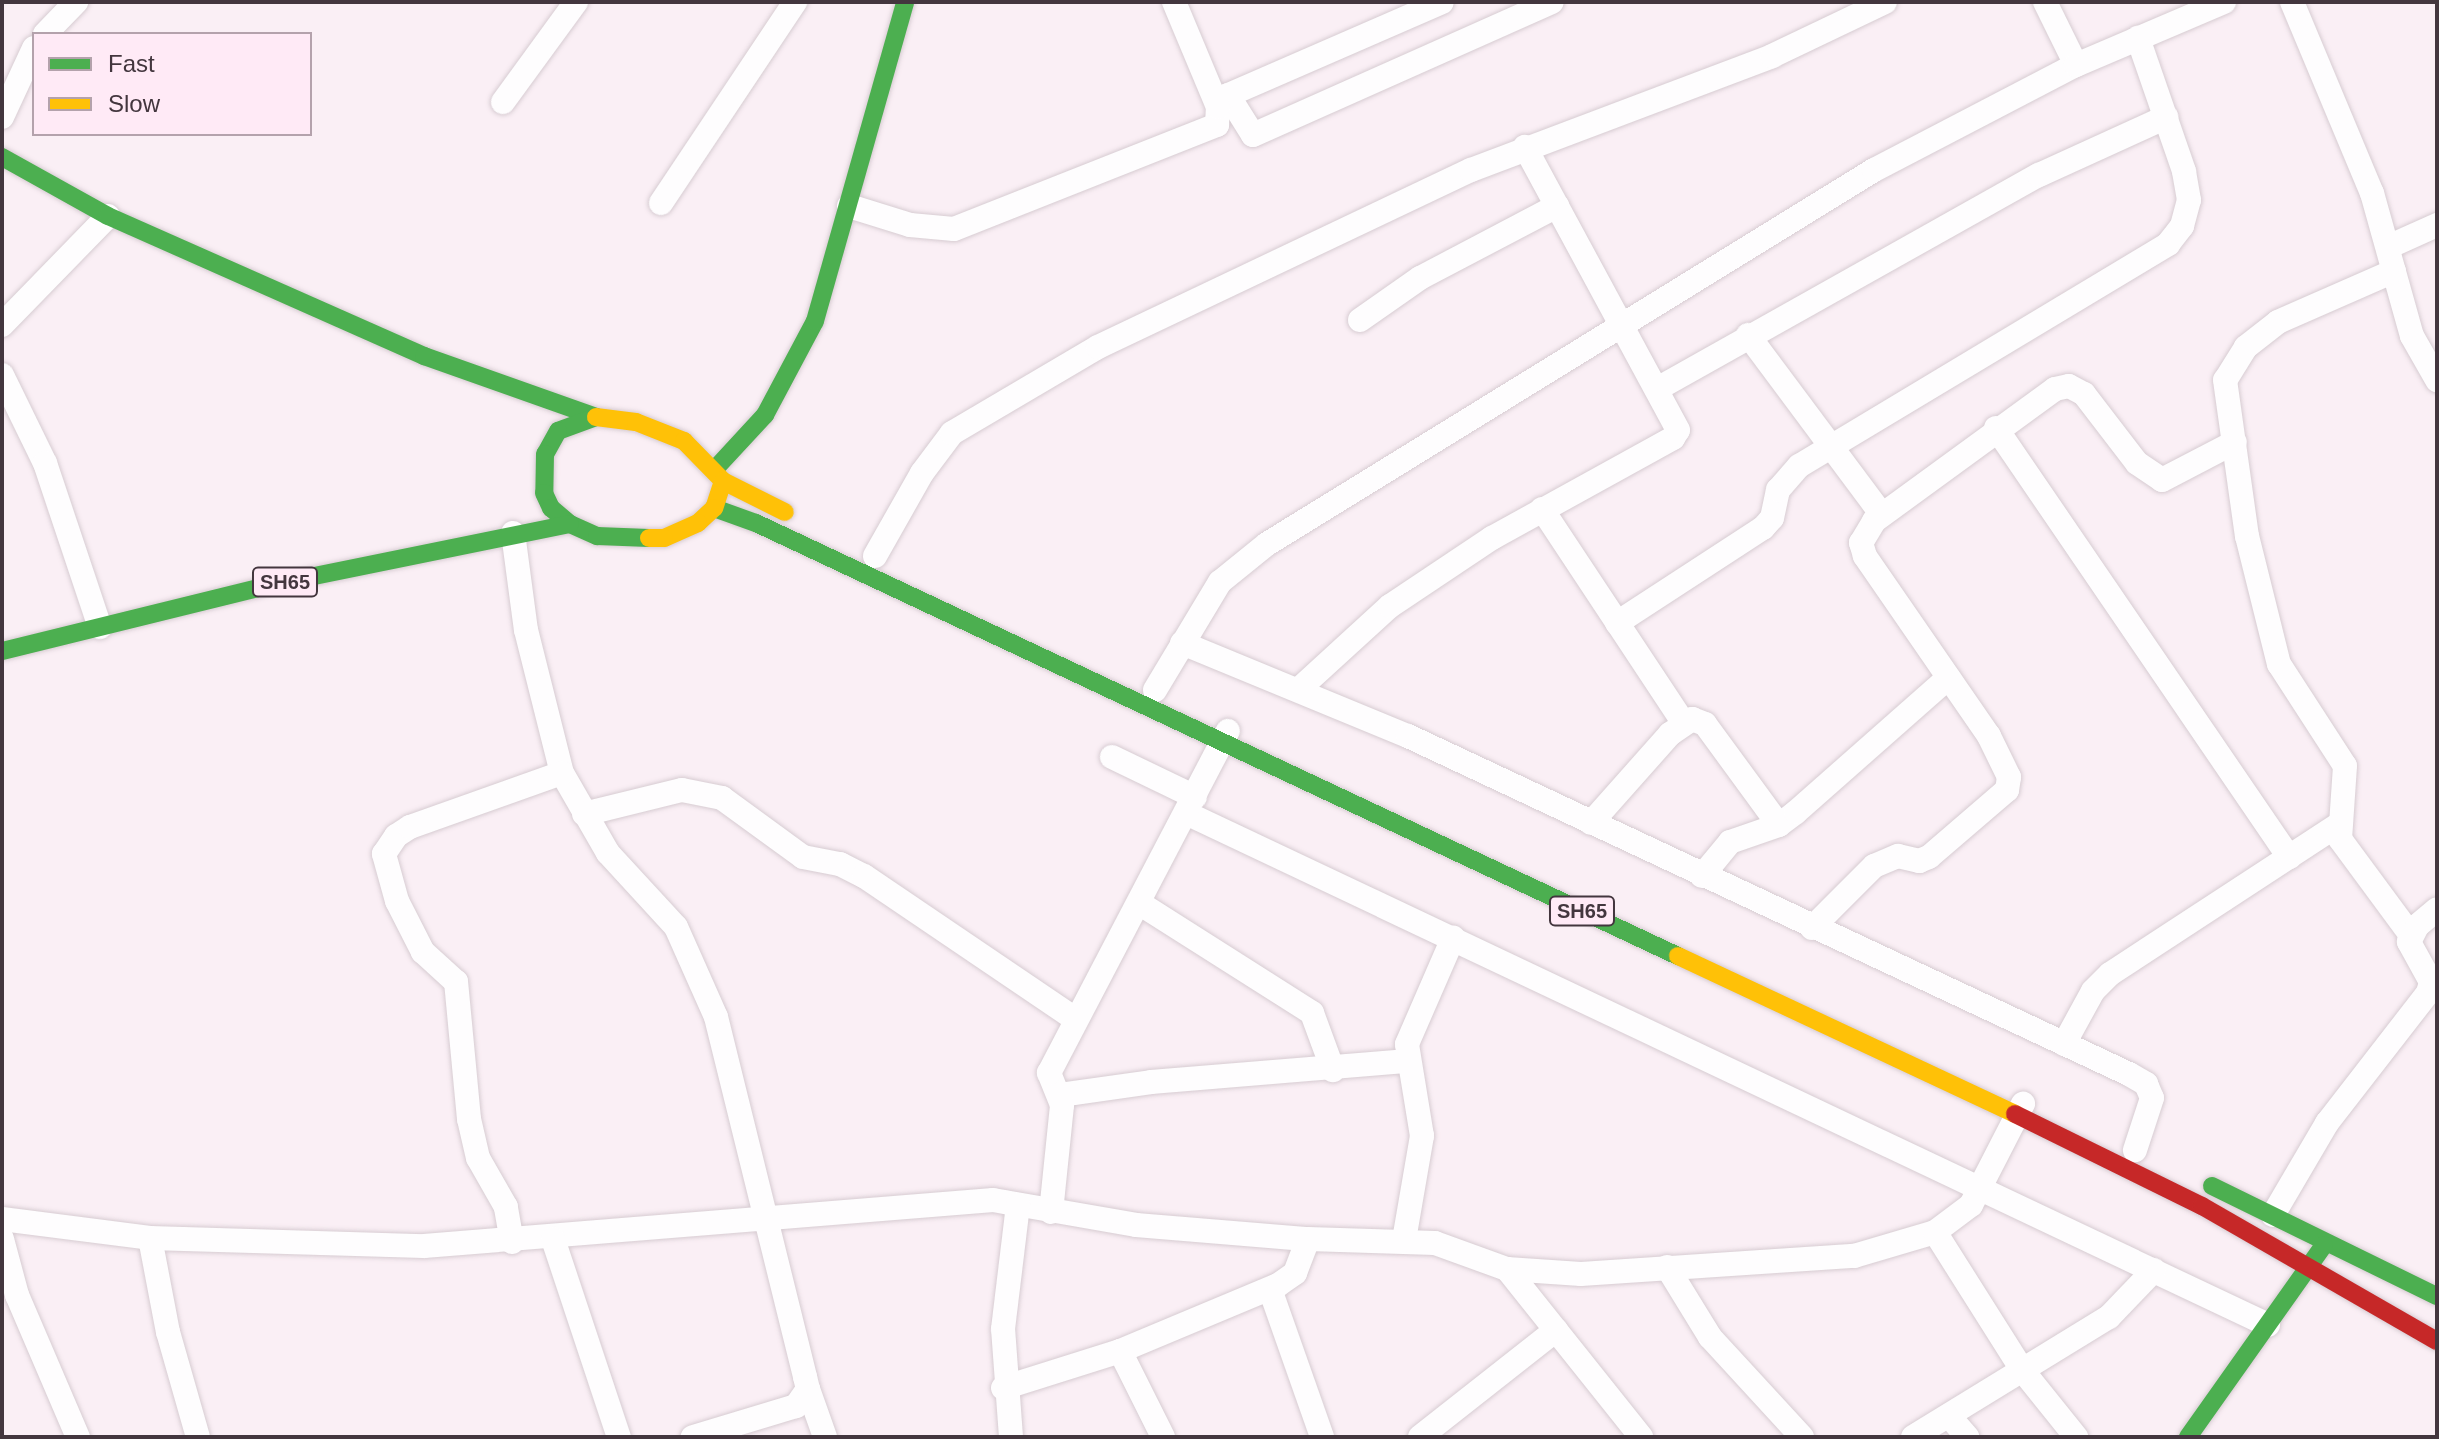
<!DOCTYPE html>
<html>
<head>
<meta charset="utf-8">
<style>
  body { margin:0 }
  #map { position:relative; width:2439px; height:1439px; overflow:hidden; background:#faeff5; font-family:Arial,sans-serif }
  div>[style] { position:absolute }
  .roads { filter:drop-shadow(0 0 2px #d7ccd2) drop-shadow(0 0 2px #d7ccd2) }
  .street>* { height:24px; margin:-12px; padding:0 12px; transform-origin:12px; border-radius:12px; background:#fefdfe }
  .fast>* { height:18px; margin:-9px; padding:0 9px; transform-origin:9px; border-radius:9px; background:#4caf50 }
  .slow>* { height:18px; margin:-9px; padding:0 9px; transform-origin:9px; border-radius:9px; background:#ffc107 }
  .jam>* { height:18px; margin:-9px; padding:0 9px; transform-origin:9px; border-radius:9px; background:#c62828 }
  span { translate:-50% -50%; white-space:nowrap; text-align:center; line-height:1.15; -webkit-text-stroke:8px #ffeaf6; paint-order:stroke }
  .shield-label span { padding:2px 6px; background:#ffeaf6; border:2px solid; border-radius:6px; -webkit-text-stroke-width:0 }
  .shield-label { font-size:20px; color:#43363e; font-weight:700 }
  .frame { position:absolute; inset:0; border:4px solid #43363e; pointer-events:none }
  .legend { position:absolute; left:32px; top:32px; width:280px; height:104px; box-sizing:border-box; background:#ffeaf6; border:2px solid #b4a2ac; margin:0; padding:10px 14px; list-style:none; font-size:24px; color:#43363e }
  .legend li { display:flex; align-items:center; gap:16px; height:40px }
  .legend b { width:40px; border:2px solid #b4a2ac }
</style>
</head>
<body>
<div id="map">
  <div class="roads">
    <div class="street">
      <div style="left:2045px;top:2px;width:70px;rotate:63.8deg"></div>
      <div style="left:2292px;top:2px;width:207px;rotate:67.3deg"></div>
      <div style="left:2372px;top:193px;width:148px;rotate:74.4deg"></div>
      <div style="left:2412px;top:336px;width:51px;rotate:60.4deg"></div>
      <div style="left:45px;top:34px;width:45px;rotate:-45.9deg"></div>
      <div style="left:1228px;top:95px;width:47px;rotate:58deg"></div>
      <div style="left:1253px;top:135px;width:327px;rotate:-24deg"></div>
      <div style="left:1217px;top:100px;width:245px;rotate:-23.5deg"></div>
      <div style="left:503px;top:102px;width:124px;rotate:-53.9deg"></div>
      <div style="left:2px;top:117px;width:76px;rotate:-65.1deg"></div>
      <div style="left:661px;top:203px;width:242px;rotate:-56.3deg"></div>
      <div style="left:849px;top:206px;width:64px;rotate:17.3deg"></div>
      <div style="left:910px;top:225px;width:44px;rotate:5.2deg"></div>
      <div style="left:954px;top:229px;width:283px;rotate:-21.6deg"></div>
      <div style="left:1217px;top:125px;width:18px;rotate:-87deg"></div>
      <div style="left:1218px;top:107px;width:114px;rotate:-112.7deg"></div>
      <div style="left:2388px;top:247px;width:54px;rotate:-24.2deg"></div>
      <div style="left:2394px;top:271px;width:127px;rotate:156.3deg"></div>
      <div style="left:2278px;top:322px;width:41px;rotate:142deg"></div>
      <div style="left:2246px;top:347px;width:39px;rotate:122deg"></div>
      <div style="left:2225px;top:380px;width:158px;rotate:82deg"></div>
      <div style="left:2247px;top:536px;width:132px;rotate:76deg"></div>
      <div style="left:2279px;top:664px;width:121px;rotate:57.1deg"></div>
      <div style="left:2345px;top:766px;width:73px;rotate:93.9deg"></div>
      <div style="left:2340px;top:839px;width:118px;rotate:53.6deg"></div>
      <div style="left:1360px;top:320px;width:73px;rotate:-35deg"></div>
      <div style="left:1420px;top:278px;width:155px;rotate:-27.7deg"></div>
      <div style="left:2px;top:325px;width:152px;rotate:-45.8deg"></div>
      <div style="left:1748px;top:335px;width:224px;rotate:53.3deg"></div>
      <div style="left:2px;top:375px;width:98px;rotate:64deg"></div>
      <div style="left:45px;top:463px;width:173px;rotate:71.5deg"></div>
      <div style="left:1657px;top:389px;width:438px;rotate:-29.3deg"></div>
      <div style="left:2039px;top:175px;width:140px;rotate:-24.5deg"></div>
      <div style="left:1996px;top:428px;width:520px;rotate:55.67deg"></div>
      <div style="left:1542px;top:509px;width:255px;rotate:56.5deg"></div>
      <div style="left:513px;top:533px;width:98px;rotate:82.4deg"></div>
      <div style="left:526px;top:630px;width:147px;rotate:75.9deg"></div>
      <div style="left:562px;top:773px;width:92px;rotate:60.1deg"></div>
      <div style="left:608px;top:853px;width:100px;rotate:47.4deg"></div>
      <div style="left:676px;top:927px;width:98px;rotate:66deg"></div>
      <div style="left:716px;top:1017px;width:371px;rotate:76.1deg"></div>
      <div style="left:805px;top:1377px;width:12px;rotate:76deg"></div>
      <div style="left:808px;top:1389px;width:21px;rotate:125deg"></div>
      <div style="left:796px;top:1406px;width:108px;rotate:163.2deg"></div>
      <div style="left:875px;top:556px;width:95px;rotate:-60.5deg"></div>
      <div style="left:922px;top:473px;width:50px;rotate:-53.1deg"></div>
      <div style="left:952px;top:433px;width:169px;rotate:-30.5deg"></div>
      <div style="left:1098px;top:347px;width:413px;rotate:-25.4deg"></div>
      <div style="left:1471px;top:170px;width:322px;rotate:-20.7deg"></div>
      <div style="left:1772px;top:56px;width:125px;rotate:-25.5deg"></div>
      <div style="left:1617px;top:623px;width:174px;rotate:-33.1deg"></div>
      <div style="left:1763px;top:528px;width:13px;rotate:-48deg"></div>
      <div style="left:1772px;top:518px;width:29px;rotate:-78deg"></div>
      <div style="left:1778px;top:490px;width:32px;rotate:-49deg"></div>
      <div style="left:1799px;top:466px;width:431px;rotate:-31deg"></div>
      <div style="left:2168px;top:244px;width:23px;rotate:-52deg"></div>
      <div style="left:2182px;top:226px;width:27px;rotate:-75deg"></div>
      <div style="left:2189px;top:200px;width:29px;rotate:-100deg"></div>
      <div style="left:2184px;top:171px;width:141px;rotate:-109.1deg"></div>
      <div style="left:1182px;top:643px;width:244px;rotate:22.4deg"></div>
      <div style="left:1408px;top:736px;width:796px;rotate:25.12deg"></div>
      <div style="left:2129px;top:1074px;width:20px;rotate:30deg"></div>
      <div style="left:2146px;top:1084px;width:15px;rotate:67deg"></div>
      <div style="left:2152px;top:1098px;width:55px;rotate:108.1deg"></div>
      <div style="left:1155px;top:690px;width:126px;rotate:-59deg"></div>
      <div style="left:1220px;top:582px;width:60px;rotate:-39deg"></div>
      <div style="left:1267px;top:544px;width:713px;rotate:-31.64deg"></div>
      <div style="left:1874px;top:170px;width:228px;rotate:-27.5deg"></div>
      <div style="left:2076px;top:65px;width:161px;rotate:-23.1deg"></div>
      <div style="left:1298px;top:690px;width:125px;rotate:-42.4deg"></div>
      <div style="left:1390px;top:606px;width:123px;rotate:-33.7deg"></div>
      <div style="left:1492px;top:538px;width:207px;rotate:-28.9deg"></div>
      <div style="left:1673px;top:438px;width:9px;rotate:-58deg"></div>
      <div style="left:1678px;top:430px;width:322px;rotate:-118.4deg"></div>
      <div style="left:1112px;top:757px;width:92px;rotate:25.7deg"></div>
      <div style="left:1186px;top:813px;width:1197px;rotate:25.32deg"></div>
      <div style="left:584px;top:814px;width:101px;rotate:-13.8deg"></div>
      <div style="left:682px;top:790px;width:41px;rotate:11.3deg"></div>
      <div style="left:722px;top:798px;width:100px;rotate:36.1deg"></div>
      <div style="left:803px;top:857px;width:38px;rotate:11deg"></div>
      <div style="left:840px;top:864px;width:27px;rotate:27deg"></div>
      <div style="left:864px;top:876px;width:255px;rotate:34.1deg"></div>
      <div style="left:1591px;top:823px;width:119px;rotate:-48.4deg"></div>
      <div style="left:1670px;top:734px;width:27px;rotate:-34deg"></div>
      <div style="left:1692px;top:719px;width:14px;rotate:21deg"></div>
      <div style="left:1705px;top:724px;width:125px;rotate:53.8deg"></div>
      <div style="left:1702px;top:876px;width:44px;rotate:-50.5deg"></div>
      <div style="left:1730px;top:842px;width:52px;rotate:-19.1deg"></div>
      <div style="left:1779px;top:825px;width:21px;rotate:-37deg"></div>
      <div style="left:1796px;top:812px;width:203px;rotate:-41.4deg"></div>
      <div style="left:1139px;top:903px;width:205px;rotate:32.4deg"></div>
      <div style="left:1312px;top:1013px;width:61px;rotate:69.8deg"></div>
      <div style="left:1812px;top:928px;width:88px;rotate:-45deg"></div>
      <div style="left:1874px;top:866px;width:26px;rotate:-23deg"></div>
      <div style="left:1898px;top:856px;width:22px;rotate:13deg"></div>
      <div style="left:1919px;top:861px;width:11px;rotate:-22deg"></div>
      <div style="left:1929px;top:857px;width:103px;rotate:-40.7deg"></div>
      <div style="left:2007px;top:790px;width:13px;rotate:-81deg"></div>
      <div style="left:2009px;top:777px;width:46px;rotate:-116deg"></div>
      <div style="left:1989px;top:736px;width:219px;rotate:-124.6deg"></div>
      <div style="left:1865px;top:556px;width:14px;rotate:-107deg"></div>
      <div style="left:1861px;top:543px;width:26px;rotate:-59deg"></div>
      <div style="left:1874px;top:521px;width:224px;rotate:-36.1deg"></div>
      <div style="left:2055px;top:389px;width:14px;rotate:-12deg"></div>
      <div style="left:2069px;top:386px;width:17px;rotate:28deg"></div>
      <div style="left:2084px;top:394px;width:87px;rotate:52.5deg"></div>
      <div style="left:2137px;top:463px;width:30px;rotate:34deg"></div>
      <div style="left:2162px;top:480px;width:82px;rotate:-27.5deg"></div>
      <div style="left:2064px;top:1044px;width:60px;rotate:-61.3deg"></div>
      <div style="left:2093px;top:991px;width:24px;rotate:-45deg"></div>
      <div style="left:2110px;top:974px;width:274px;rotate:-33.2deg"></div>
      <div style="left:1060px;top:1095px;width:92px;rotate:-8.1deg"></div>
      <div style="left:1151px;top:1082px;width:258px;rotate:-4.7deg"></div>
      <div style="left:1051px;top:1212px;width:108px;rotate:-84.1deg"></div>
      <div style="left:1062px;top:1105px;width:35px;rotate:-112deg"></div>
      <div style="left:1049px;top:1073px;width:386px;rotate:-62.4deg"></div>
      <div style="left:2273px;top:1215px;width:107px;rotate:-59.6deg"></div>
      <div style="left:2327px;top:1123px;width:165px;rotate:-52.2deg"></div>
      <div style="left:2428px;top:993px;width:11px;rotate:-75deg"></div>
      <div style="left:2431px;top:982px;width:46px;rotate:-118.8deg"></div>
      <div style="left:2409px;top:942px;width:18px;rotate:-63deg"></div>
      <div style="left:2417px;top:926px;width:26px;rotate:-40deg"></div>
      <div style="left:2px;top:1219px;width:149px;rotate:7.3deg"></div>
      <div style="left:150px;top:1238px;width:274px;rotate:1.7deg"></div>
      <div style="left:424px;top:1246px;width:571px;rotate:-4.62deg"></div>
      <div style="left:993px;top:1200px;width:145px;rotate:9.9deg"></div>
      <div style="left:1136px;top:1225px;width:173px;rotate:4.7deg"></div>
      <div style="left:1308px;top:1239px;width:127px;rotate:1.8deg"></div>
      <div style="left:1435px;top:1243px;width:77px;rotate:19.9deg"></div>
      <div style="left:1507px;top:1269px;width:74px;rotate:3.9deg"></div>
      <div style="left:1581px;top:1274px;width:274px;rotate:-3.8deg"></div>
      <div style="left:1854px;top:1256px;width:84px;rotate:-16.5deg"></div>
      <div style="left:1935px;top:1232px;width:45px;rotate:-36.9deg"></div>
      <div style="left:1971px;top:1205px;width:114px;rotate:-62.8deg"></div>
      <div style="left:1935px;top:1232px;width:165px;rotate:57.7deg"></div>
      <div style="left:2023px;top:1371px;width:85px;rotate:51.2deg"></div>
      <div style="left:150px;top:1238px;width:96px;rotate:79.2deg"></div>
      <div style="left:168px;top:1332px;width:109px;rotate:74.1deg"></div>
      <div style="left:2px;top:1239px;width:58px;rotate:75deg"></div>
      <div style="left:17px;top:1295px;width:155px;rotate:66.8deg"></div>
      <div style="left:553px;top:1239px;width:209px;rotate:71.6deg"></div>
      <div style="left:1404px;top:1240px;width:106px;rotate:-80.2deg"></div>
      <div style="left:1422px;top:1136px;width:93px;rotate:-99.3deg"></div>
      <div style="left:1407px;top:1044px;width:116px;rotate:-66.5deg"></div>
      <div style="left:512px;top:1242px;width:36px;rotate:-100deg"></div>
      <div style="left:506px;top:1207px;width:56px;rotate:-119.7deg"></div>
      <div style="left:478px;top:1158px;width:40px;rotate:-103deg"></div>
      <div style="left:469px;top:1119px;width:138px;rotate:-95.4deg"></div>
      <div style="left:456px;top:982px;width:45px;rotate:-137.7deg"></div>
      <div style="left:423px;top:952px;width:57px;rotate:-117deg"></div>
      <div style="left:397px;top:901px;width:49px;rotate:-105.5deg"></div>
      <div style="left:384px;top:854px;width:22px;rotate:-56deg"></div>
      <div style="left:396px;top:836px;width:17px;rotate:-33deg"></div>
      <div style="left:410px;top:827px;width:161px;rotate:-19.6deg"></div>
      <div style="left:1667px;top:1267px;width:82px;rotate:58.4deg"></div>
      <div style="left:1710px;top:1337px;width:136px;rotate:47.4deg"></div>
      <div style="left:1507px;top:1269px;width:215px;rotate:51.4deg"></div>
      <div style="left:1270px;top:1289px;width:157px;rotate:70.6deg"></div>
      <div style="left:1120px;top:1351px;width:96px;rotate:63.4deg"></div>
      <div style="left:1003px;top:1388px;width:123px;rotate:-17.5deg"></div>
      <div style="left:1120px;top:1351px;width:171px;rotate:-22.7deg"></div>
      <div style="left:1278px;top:1285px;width:21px;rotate:-35deg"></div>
      <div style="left:1295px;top:1273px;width:36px;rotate:-69deg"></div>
      <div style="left:808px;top:1389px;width:51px;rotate:70.5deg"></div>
      <div style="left:1949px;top:1416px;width:28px;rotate:49deg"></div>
      <div style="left:1011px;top:1437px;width:108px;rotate:-94.2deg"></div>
      <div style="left:1003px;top:1329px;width:125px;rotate:-83.1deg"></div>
      <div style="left:1420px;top:1437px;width:173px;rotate:-38.2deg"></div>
      <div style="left:1913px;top:1437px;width:230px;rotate:-31.5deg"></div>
      <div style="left:2109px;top:1317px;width:65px;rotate:-46.2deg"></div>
    </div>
    <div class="fast">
      <div style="left:2px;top:157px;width:121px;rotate:29.1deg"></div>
      <div style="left:108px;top:216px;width:346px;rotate:23.9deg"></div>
      <div style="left:424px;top:356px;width:182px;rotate:19.5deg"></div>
      <div style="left:596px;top:417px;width:40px;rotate:159.8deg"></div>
      <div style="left:558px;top:431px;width:26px;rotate:119deg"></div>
      <div style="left:545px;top:454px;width:39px;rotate:91deg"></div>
      <div style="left:544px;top:493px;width:17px;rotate:65deg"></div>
      <div style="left:551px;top:508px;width:25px;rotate:40deg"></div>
      <div style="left:570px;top:524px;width:30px;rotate:24deg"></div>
      <div style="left:597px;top:536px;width:52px;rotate:2.2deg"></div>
      <div style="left:715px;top:469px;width:74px;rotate:-47.2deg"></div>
      <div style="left:765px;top:415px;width:106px;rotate:-62deg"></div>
      <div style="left:815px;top:321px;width:331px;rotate:-74.2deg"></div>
      <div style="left:714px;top:508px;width:45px;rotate:19.7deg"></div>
      <div style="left:756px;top:523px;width:1019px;rotate:25.16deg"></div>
      <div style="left:2px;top:651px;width:281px;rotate:-13.8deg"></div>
      <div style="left:275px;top:584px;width:301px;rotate:-11.5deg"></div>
      <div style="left:2212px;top:1186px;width:250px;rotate:26.1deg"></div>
      <div style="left:2188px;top:1437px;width:235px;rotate:-54.7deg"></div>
    </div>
    <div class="slow">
      <div style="left:596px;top:417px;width:40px;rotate:7.1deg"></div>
      <div style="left:636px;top:422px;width:52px;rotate:21.6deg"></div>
      <div style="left:684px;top:441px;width:56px;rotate:45.7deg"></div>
      <div style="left:723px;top:481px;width:28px;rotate:108deg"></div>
      <div style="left:714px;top:508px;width:22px;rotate:137deg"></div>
      <div style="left:698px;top:523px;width:37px;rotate:156deg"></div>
      <div style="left:664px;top:538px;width:15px;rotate:180deg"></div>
      <div style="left:723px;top:481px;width:69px;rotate:26.6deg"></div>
      <div style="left:1678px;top:956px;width:372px;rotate:25.1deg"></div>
    </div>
    <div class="jam">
      <div style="left:2015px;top:1114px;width:208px;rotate:26.2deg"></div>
      <div style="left:2202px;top:1206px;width:271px;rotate:29.9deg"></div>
    </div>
  </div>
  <div class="shield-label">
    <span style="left:285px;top:582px">SH65</span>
    <span style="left:1582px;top:911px">SH65</span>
  </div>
  <div class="frame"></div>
  <ul class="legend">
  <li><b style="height:10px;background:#4caf50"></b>Fast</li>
  <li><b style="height:10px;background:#ffc107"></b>Slow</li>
  </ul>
</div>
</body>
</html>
